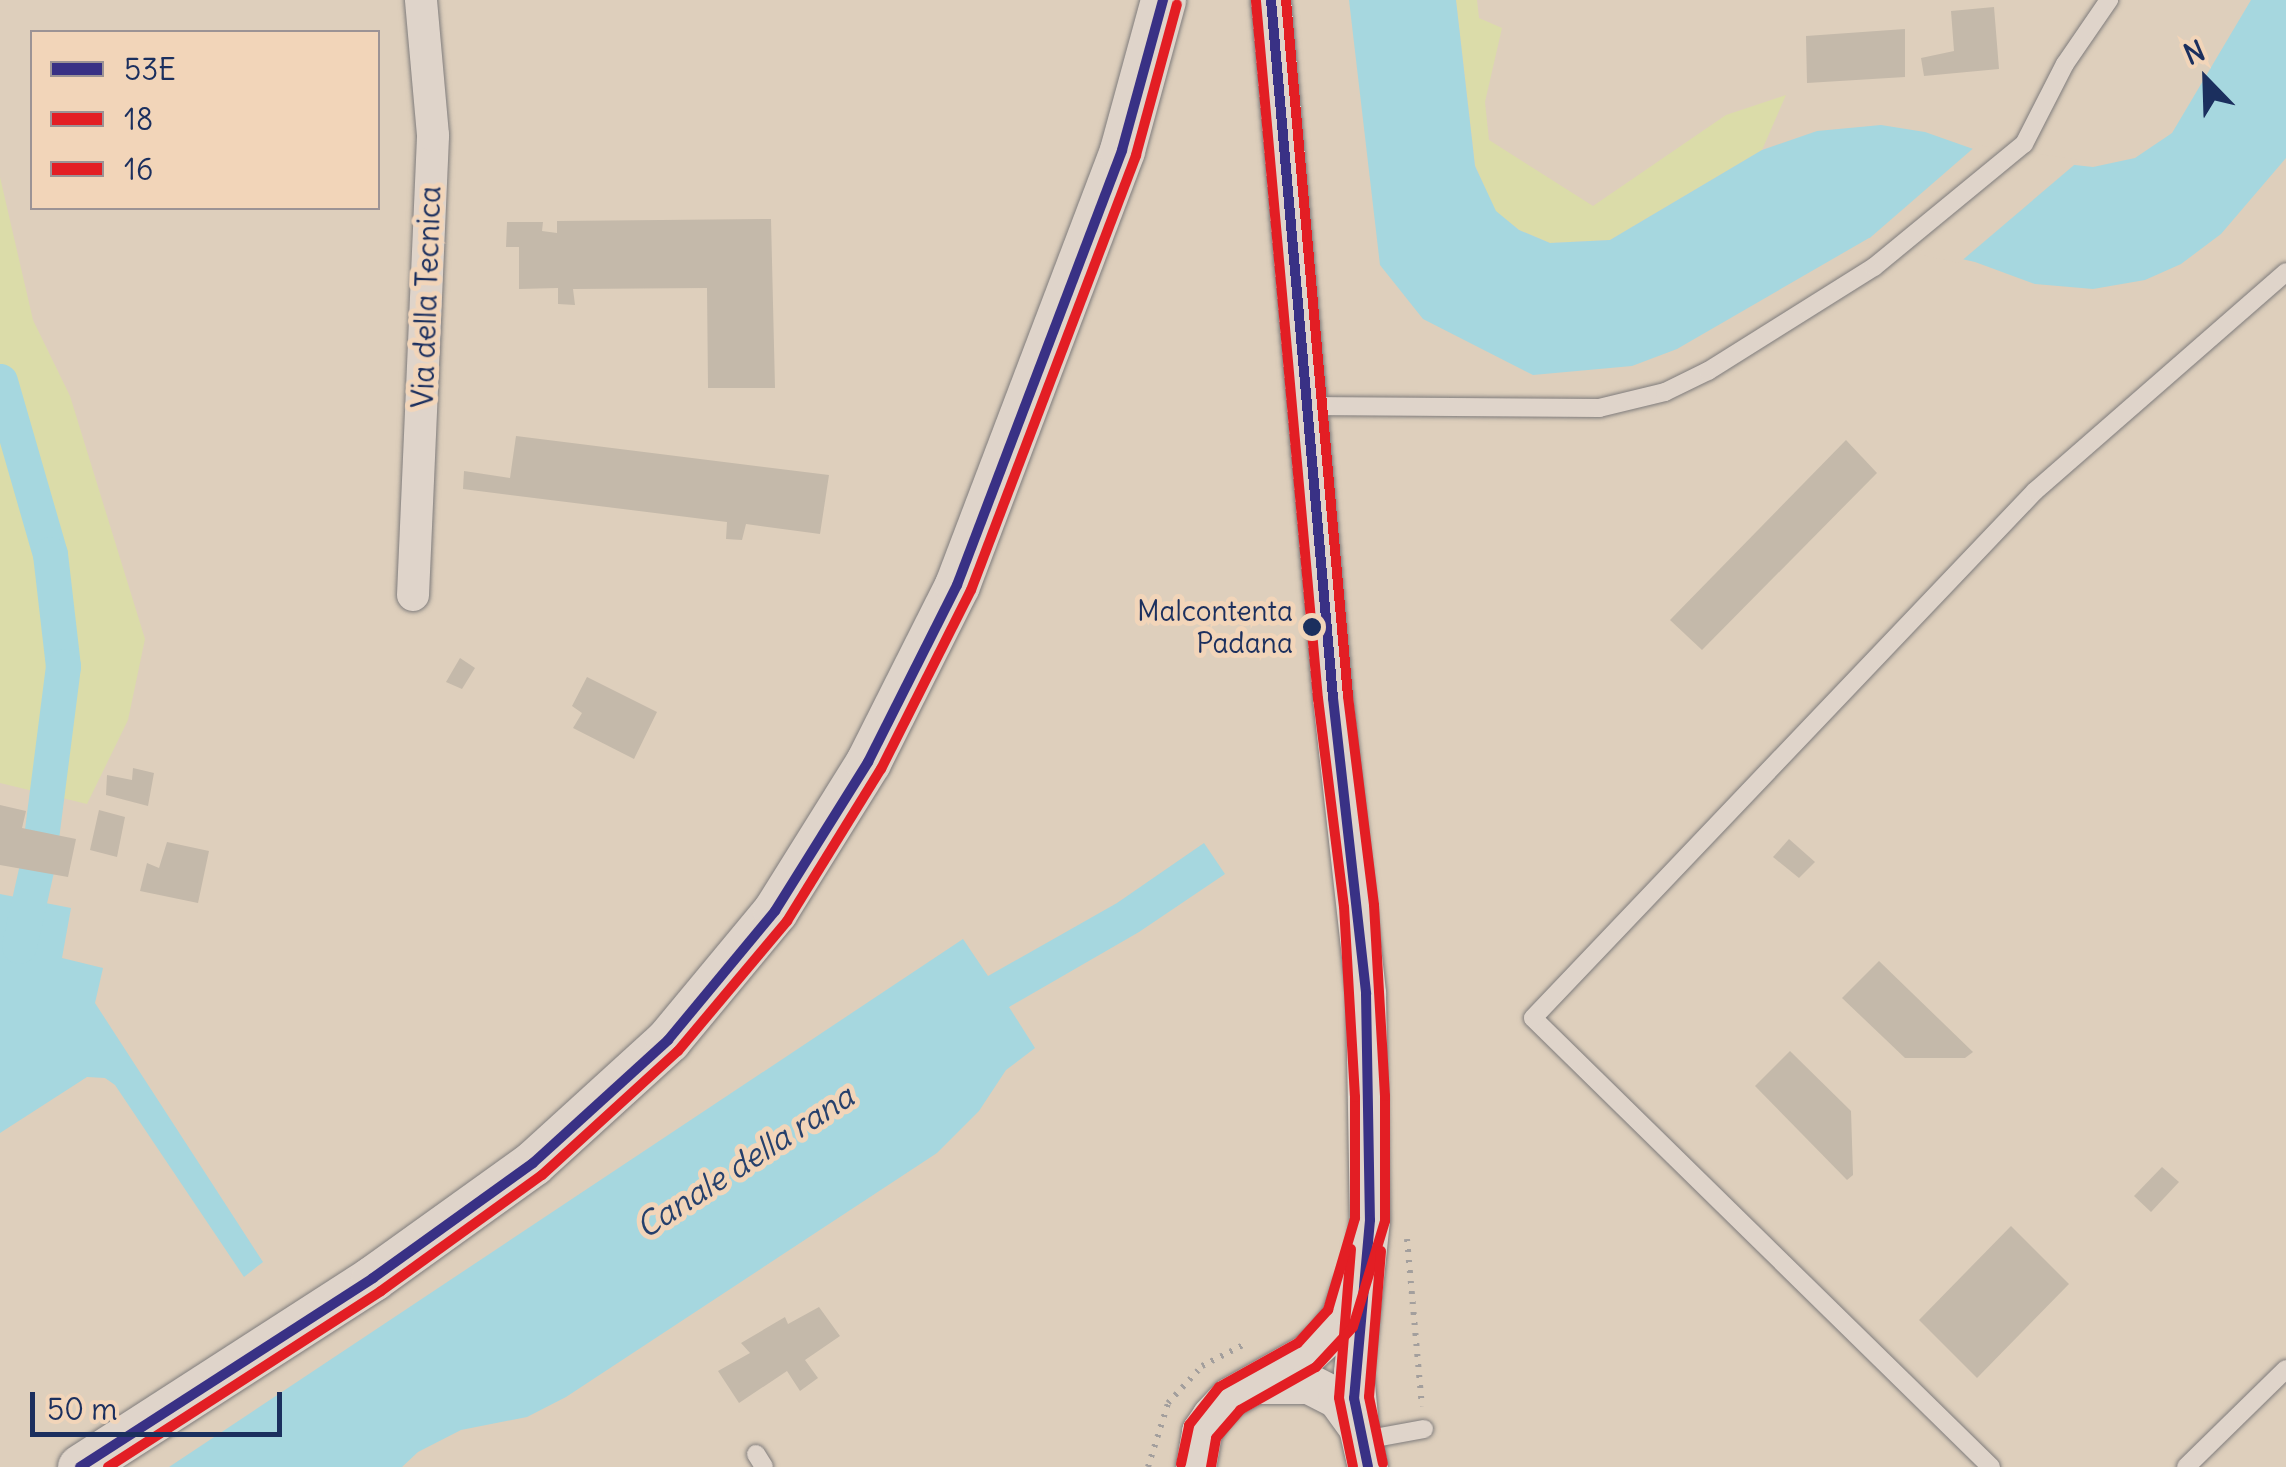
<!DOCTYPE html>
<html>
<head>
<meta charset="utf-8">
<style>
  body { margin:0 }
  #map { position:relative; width:2286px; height:1467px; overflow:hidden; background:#decfbc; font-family:Delius,sans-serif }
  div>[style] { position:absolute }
  .green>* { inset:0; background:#dbdca9 }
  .water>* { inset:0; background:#a6d7df }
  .pier>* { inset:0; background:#decfbc }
  .canal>* { height:35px; margin:-17.5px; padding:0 17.5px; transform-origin:17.5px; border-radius:17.5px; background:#a6d7df }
  .building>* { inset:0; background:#c4b9aa }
  .path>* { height:6px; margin-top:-3px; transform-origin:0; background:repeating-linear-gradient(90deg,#a39f9d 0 2.5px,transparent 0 10.5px) }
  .roads { filter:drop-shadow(0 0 2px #7f7c7c) drop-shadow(0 0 2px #7f7c7c) }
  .service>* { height:18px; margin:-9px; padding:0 9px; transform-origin:9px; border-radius:9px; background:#dfd4ca }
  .minor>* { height:32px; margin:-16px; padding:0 16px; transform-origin:16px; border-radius:16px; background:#dfd4ca }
  .tertiary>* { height:40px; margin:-20px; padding:0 20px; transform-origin:20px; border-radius:20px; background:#dfd4ca }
  .secondary>* { height:45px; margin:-22.5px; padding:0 22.5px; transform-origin:22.5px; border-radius:22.5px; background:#dfd4ca }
  .bus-1>* { height:10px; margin:-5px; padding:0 5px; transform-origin:5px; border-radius:5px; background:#393185 }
  .bus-2>* { height:10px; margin:-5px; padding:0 5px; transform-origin:5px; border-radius:5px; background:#e31e24 }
  .bus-3>* { height:10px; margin:-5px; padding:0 5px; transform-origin:5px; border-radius:5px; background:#e31e24 }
  .dots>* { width:28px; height:28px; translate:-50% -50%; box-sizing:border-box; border:5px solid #f2d5b9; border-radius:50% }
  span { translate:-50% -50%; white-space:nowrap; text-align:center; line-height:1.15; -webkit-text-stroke:10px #f2d5b9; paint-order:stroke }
  .bus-label { font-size:28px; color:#1b2f5e }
  .right { translate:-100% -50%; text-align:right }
  .street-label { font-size:30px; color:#1b2f5e }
  .water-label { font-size:32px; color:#26406c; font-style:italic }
  .legend { position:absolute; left:30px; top:30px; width:350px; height:180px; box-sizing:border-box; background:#f2d5b9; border:2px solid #9c9395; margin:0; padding:12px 18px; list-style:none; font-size:30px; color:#1b2f5e }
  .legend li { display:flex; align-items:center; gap:20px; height:50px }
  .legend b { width:50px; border:2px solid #9c9395 }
  .north { position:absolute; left:2156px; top:30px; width:100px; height:100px; -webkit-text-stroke:8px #f2d5b9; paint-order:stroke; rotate:337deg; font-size:28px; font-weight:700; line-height:40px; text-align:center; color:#1b2f5e }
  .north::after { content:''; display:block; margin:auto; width:35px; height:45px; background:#1b2f5e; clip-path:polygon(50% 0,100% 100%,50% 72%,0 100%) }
  .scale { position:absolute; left:30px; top:1392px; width:252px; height:45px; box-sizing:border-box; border:5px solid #1b2f5e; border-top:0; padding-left:12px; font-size:30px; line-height:35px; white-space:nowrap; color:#1b2f5e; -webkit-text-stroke:8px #f2d5b9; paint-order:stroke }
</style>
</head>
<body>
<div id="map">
  <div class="green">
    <div style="clip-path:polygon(1456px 0,1477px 0,1479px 18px,1502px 28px,1485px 102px,1489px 140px,1593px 206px,1726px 115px,1786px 95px,1762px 150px,1610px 240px,1550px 243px,1519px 230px,1495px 211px,1475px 165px)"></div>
    <div style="clip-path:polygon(0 177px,33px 320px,70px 396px,145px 639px,128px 720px,87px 804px,0 783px)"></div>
  </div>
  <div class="water">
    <div style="clip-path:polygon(1349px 0,1456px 0,1475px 166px,1496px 211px,1519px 230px,1550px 243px,1610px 240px,1762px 150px,1817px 131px,1881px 125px,1925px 132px,1993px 156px,2093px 167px,2135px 158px,2172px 133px,2251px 0,2286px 0,2286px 158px,2221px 234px,2181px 264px,2145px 280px,2093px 289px,2035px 284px,1975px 262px,1869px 238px,1677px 349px,1632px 366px,1533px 375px,1423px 319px,1380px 265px)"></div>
    <div style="clip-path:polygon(1204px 843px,1225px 874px,1139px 932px,1009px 1007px,1035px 1048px,1006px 1070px,979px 1111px,937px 1153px,566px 1397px,527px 1417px,461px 1430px,418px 1452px,402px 1467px,169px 1467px,963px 939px,988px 976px,1117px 903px)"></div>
    <div style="clip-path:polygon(0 894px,71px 908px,62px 958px,103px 968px,95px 1003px,263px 1262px,244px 1277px,115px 1085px,105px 1078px,87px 1077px,0 1133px)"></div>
  </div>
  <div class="pier">
    <div style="clip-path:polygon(1977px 145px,2080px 160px,1959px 263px,1864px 243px)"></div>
  </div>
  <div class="canal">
    <div style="left:0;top:381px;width:180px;rotate:73.9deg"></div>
    <div style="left:50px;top:554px;width:113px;rotate:83.4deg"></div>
    <div style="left:63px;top:666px;width:197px;rotate:97.3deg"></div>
    <div style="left:38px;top:861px;width:87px;rotate:102.6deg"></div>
  </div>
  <div class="building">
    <div style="clip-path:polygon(1994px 7px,1999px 69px,1924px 76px,1921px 58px,1954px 51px,1951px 11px)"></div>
    <div style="clip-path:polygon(1905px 29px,1905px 77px,1807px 83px,1806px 36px)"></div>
    <div style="clip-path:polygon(771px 219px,775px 388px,708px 388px,707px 288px,573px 289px,575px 305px,558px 304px,558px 288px,519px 289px,519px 247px,506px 247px,507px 222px,543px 222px,542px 231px,557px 233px,557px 221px)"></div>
    <div style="clip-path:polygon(516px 436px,829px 475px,820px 534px,746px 524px,742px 540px,726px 539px,727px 522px,463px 489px,464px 471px,510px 478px)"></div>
    <div style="clip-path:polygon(1846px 440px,1877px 473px,1702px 650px,1670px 620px)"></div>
    <div style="clip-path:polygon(460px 658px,475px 668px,462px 689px,446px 682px)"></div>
    <div style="clip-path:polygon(587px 677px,657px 712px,634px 759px,573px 728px,582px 713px,572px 706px)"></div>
    <div style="clip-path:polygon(133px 768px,154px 773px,148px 806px,106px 795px,107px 775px,132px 780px)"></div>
    <div style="clip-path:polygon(0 805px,26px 811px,22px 828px,76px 839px,68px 877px,0 865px)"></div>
    <div style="clip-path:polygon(99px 810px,125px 817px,117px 857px,90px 850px)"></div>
    <div style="clip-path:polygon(1789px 839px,1815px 862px,1799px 878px,1773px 857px)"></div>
    <div style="clip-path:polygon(167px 842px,209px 851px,198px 903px,140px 891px,147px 863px,159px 868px)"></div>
    <div style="clip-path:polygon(1879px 961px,1973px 1052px,1965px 1058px,1905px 1058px,1842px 998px)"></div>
    <div style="clip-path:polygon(1790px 1051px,1851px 1111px,1853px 1175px,1847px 1180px,1755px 1086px)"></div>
    <div style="clip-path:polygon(2162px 1167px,2179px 1182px,2151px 1212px,2134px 1196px)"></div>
    <div style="clip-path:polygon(2011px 1226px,2069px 1284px,1977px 1378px,1919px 1320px)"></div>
    <div style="clip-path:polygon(819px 1307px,840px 1336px,805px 1360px,818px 1378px,800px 1391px,787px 1371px,739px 1403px,718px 1371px,750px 1353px,741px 1343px,785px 1317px,788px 1324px)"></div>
  </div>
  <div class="path">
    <div style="left:1407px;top:1239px;width:168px;rotate:84.9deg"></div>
    <div style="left:1148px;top:1467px;width:67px;rotate:-72.6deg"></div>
    <div style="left:1168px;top:1403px;width:50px;rotate:-47.4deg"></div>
    <div style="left:1202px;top:1366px;width:48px;rotate:-27.1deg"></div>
  </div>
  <div class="roads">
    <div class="service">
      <div style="left:1307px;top:406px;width:292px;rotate:0.4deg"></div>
      <div style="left:1599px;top:408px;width:68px;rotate:-13.6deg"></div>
      <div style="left:1665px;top:392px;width:48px;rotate:-26deg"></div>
      <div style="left:1708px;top:371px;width:196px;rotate:-32.1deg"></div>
      <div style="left:1874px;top:267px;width:194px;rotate:-39.4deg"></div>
      <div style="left:2024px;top:144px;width:90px;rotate:-62.9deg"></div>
      <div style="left:2065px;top:64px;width:78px;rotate:-55.5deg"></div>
      <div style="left:1364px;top:1440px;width:61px;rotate:-10.4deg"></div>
      <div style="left:756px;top:1454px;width:15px;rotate:58deg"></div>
      <div style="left:1991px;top:1467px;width:641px;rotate:-135.57deg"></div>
      <div style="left:1533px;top:1018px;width:728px;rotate:-46.39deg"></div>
      <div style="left:2035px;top:491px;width:333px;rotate:-41.1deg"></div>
      <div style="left:2186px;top:1467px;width:140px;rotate:-44.4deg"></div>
    </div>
    <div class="minor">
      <div style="left:413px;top:595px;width:460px;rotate:-87.5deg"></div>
      <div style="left:433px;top:135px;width:136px;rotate:-95.1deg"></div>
    </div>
    <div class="tertiary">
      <div style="left:1271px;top:0;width:701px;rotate:84.92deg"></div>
      <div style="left:1333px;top:698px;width:298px;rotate:83.6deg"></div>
      <div style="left:1366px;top:994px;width:226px;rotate:89deg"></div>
      <div style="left:1370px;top:1220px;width:154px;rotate:96deg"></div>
      <div style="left:1354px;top:1373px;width:55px;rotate:84.8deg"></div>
      <div style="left:1260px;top:1384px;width:49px"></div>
      <div style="left:1309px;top:1384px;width:33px;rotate:27deg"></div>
      <div style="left:1338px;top:1399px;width:36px;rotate:54deg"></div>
      <div style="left:1359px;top:1428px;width:40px;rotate:77deg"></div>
      <div style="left:1196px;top:1467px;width:36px;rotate:-80deg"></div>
      <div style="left:1202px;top:1432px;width:18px;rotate:-56deg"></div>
      <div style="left:1212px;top:1417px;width:26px;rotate:-47deg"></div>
      <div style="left:1230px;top:1398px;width:88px;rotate:-29.2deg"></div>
      <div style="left:1307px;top:1355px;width:26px;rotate:-43deg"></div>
      <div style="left:1326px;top:1337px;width:24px;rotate:-52deg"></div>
      <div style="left:1341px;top:1318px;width:32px;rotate:-70deg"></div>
    </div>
    <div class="secondary">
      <div style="left:80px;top:1467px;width:349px;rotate:-32.8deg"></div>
      <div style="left:373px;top:1278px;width:197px;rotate:-35.7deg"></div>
      <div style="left:533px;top:1163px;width:183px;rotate:-42.3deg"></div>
      <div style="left:668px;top:1040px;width:168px;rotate:-50.3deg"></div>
      <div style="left:775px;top:911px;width:176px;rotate:-58deg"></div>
      <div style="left:868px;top:762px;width:198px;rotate:-63.3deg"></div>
      <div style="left:957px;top:585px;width:465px;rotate:-69.2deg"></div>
      <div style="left:1122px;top:150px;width:156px;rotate:-74.7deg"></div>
    </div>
  </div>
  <div class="bus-1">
    <div style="left:1271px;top:0;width:701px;rotate:84.92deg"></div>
    <div style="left:1333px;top:698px;width:298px;rotate:83.6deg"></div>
    <div style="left:1366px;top:994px;width:226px;rotate:89deg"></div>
    <div style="left:1370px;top:1220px;width:179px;rotate:95.1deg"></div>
    <div style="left:1354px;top:1398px;width:70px;rotate:78.5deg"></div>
    <div style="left:80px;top:1467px;width:349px;rotate:-32.8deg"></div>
    <div style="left:373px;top:1278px;width:197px;rotate:-35.7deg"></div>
    <div style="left:533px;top:1163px;width:183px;rotate:-42.3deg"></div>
    <div style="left:668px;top:1040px;width:168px;rotate:-50.3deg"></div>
    <div style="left:775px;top:911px;width:176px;rotate:-58deg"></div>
    <div style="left:868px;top:762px;width:198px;rotate:-63.3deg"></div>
    <div style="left:957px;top:585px;width:465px;rotate:-69.2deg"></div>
    <div style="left:1122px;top:150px;width:156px;rotate:-74.7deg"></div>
  </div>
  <div class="bus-2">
    <div style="left:1351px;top:1249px;width:149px;rotate:94.6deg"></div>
    <div style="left:1339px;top:1398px;width:70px;rotate:78.5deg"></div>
    <div style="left:108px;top:1467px;width:325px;rotate:-32.8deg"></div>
    <div style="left:381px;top:1291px;width:198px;rotate:-35.8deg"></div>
    <div style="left:542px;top:1175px;width:184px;rotate:-42.4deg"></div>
    <div style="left:678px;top:1051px;width:170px;rotate:-50deg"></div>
    <div style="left:787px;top:921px;width:179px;rotate:-58.3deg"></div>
    <div style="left:881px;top:769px;width:200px;rotate:-63.3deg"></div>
    <div style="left:971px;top:590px;width:465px;rotate:-69.2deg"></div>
    <div style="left:1136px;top:155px;width:156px;rotate:-74.8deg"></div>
    <div style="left:1211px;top:1467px;width:29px;rotate:-80deg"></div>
    <div style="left:1216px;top:1438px;width:37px;rotate:-49deg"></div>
    <div style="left:1240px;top:1410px;width:87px;rotate:-29.5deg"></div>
    <div style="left:1316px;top:1367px;width:54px;rotate:-47.2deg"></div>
    <div style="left:1353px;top:1327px;width:111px;rotate:-73.2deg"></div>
    <div style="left:1385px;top:1221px;width:125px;rotate:-90deg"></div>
    <div style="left:1385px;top:1096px;width:191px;rotate:-93.3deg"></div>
    <div style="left:1374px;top:905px;width:211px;rotate:-97.1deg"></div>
    <div style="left:1348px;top:696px;width:699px;rotate:-95.09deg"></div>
  </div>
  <div class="bus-3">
    <div style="left:1381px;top:1251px;width:146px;rotate:94.7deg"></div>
    <div style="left:1369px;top:1397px;width:68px;rotate:78.2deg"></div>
    <div style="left:1181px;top:1464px;width:40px;rotate:-78deg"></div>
    <div style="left:1189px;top:1425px;width:48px;rotate:-51.7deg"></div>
    <div style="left:1219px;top:1387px;width:90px;rotate:-29.1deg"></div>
    <div style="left:1298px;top:1343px;width:45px;rotate:-47.7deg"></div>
    <div style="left:1328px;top:1310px;width:96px;rotate:-73.6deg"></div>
    <div style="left:1355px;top:1218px;width:121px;rotate:-90deg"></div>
    <div style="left:1355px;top:1097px;width:190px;rotate:-93.3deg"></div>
    <div style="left:1344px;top:907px;width:210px;rotate:-97.1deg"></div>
    <div style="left:1318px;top:699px;width:701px;rotate:-95.08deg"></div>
  </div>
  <div class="dots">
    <div style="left:1312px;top:627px;background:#1b2f5e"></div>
  </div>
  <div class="bus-label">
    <span class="right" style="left:1293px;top:627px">Malcontenta<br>Padana</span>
  </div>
  <div class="street-label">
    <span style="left:426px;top:297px;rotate:-88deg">Via della Tecnica</span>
  </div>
  <div class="water-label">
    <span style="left:745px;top:1162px;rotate:-33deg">Canale della rana</span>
  </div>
  <ul class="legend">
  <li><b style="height:12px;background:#393185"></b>53E</li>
  <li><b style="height:12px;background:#e31e24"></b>18</li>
  <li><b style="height:12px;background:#e31e24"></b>16</li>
  </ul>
  <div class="north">N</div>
  <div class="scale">50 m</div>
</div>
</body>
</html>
